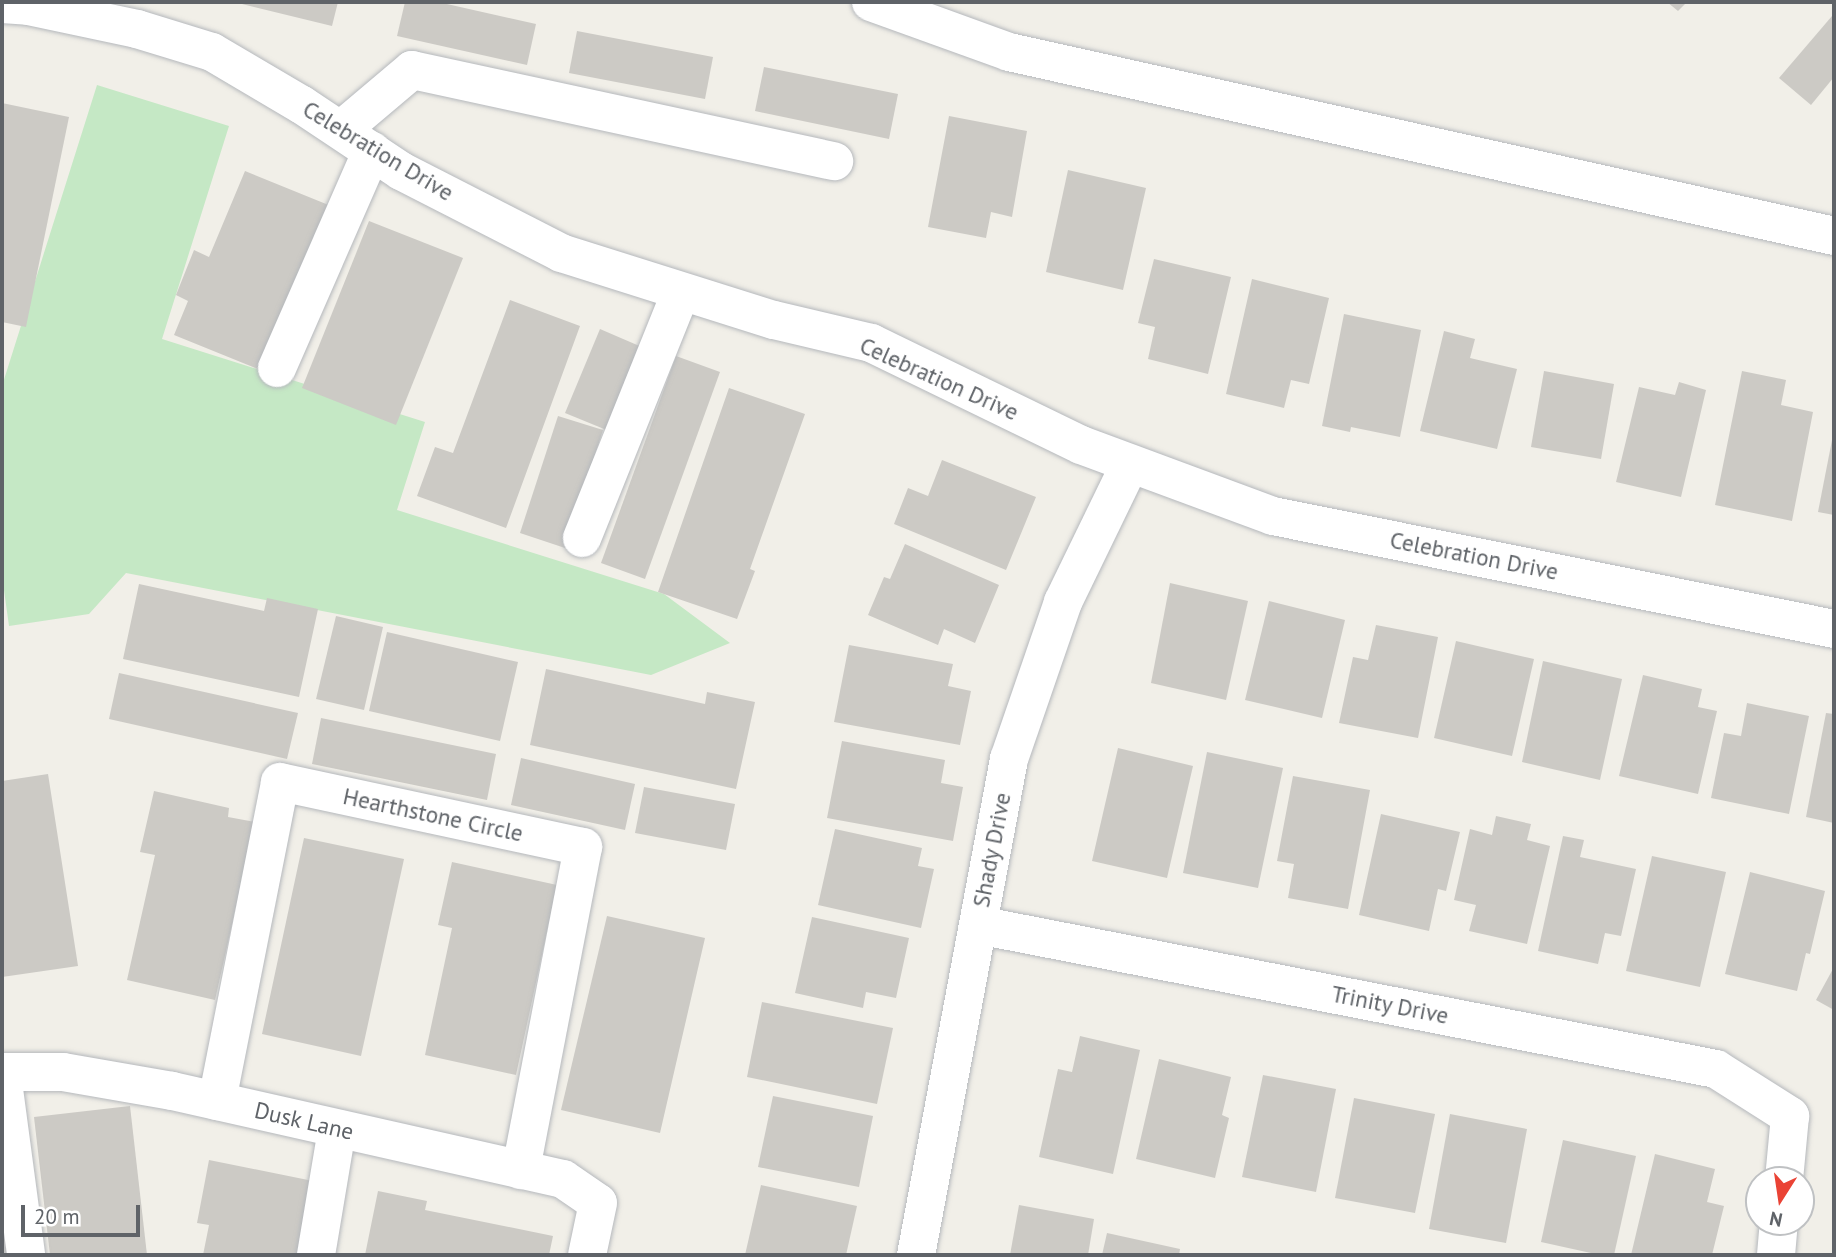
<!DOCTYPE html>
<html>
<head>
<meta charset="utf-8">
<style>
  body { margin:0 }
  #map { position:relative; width:1836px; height:1257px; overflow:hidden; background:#f1efe8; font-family:"PT Sans",sans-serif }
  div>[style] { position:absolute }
  .green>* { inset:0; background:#c5e8c5 }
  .building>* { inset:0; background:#cccac5 }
  .roads { filter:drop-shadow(0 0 2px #b5b8bc) drop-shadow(0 0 2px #b5b8bc) }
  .minor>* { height:38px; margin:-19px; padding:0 19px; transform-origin:19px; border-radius:19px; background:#fff }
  span { translate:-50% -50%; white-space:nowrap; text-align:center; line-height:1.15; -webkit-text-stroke:7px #fff; paint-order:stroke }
  .street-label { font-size:23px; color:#5f6368 }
  .frame { position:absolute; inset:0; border:4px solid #5f6368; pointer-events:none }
  .north { position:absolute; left:1745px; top:1166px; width:70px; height:70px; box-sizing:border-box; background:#fff; border:2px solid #bfc1c3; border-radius:50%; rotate:192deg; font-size:19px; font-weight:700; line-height:28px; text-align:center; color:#5f6368 }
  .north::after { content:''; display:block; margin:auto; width:24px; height:32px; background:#ea4335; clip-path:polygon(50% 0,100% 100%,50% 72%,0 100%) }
  .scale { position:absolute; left:21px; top:1205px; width:119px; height:32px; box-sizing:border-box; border:4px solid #5f6368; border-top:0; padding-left:9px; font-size:21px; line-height:24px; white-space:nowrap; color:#5f6368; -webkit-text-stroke:5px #fff; paint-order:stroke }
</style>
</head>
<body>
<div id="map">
  <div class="green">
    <div style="clip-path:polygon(97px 85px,229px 126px,162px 339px,425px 422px,397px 510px,664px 594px,730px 643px,651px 675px,126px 573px,89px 614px,9px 626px,2px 576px,2px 386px)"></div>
  </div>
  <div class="building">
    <div style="clip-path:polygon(234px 2px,338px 2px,332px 26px)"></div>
    <div style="clip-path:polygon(405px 2px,438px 2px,536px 24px,527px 65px,397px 36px)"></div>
    <div style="clip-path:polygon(1667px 2px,1687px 2px,1678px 11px)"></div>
    <div style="clip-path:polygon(1832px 16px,1834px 77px,1811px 105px,1779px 78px)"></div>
    <div style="clip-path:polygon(577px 31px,713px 57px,705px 99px,569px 73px)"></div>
    <div style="clip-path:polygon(764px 67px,898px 94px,889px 139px,755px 111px)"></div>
    <div style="clip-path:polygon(2px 103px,69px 117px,26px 327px,2px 322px)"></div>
    <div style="clip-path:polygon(949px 116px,1027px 131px,1012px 217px,991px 212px,986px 238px,928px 227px)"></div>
    <div style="clip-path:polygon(1068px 170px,1146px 188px,1123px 290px,1046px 272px)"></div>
    <div style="clip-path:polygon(245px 171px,331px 206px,263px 371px,174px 335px,188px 301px,176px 295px,194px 250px,209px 257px)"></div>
    <div style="clip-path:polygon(369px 221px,463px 258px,396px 425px,302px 388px)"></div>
    <div style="clip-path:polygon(1154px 259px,1231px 277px,1208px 374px,1148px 359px,1155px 327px,1138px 323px)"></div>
    <div style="clip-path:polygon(1252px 279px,1329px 298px,1309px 384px,1291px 380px,1284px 408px,1226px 394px)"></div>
    <div style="clip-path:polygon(510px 300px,580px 326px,506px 528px,417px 496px,435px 447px,453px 453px)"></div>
    <div style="clip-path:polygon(1344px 314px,1421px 330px,1400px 437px,1351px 427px,1350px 432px,1322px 426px)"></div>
    <div style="clip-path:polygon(600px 329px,644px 348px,609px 431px,565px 413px)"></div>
    <div style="clip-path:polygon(1444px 331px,1475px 339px,1470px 358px,1517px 369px,1497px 449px,1420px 431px)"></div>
    <div style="clip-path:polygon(676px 356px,720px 372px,645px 579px,601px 563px)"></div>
    <div style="clip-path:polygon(1544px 371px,1614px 384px,1601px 459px,1531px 447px)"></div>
    <div style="clip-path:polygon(1742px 371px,1786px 380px,1781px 405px,1813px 412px,1792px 521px,1715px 505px)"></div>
    <div style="clip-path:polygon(1679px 382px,1706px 390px,1681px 497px,1616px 482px,1639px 387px,1675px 395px)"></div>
    <div style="clip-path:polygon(729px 388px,805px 414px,750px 569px,755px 571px,737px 619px,658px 592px)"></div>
    <div style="clip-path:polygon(558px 416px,603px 430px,565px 548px,520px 533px)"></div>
    <div style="clip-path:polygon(1833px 435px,1834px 435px,1834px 515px,1818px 512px)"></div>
    <div style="clip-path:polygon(942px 460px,1036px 497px,1006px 570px,894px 524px,908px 488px,928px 496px)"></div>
    <div style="clip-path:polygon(905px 544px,999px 585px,975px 643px,944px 629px,938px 645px,868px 615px,884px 577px,890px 579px)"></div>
    <div style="clip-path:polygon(1170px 583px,1248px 601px,1226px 700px,1151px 683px)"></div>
    <div style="clip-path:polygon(139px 584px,264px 611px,267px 598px,318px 609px,299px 697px,123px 659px)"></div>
    <div style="clip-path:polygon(1269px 601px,1345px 620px,1322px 718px,1245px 700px)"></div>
    <div style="clip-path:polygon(336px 616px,383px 627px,364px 710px,316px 699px)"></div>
    <div style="clip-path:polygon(1376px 625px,1438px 637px,1418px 738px,1339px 723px,1353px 657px,1368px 660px)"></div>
    <div style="clip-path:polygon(387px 632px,518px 662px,500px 741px,369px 711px)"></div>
    <div style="clip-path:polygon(1456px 641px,1534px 659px,1512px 756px,1434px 738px)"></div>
    <div style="clip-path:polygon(849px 645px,953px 664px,948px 686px,971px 691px,960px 745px,834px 722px)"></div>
    <div style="clip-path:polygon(1543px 661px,1622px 679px,1600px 780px,1522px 762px)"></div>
    <div style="clip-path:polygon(546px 669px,705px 704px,707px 692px,755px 702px,736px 789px,530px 745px)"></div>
    <div style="clip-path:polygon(119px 673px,298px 713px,287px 759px,109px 719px)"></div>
    <div style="clip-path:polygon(1643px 675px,1702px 689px,1698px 707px,1717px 711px,1698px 794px,1619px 776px)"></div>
    <div style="clip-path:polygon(1747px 703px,1809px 716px,1789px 814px,1711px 798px,1724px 733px,1741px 736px)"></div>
    <div style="clip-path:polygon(1826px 713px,1834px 714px,1834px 823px,1806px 817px)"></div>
    <div style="clip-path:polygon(321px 718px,496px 754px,487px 800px,312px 764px)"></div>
    <div style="clip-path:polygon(842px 741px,945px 760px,941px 783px,963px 787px,953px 841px,827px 818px)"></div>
    <div style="clip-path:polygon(1118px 748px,1193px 766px,1167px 878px,1092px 861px)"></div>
    <div style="clip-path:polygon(1207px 752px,1283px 768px,1258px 888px,1183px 873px)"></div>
    <div style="clip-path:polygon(521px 758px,635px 784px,625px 830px,511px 805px)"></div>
    <div style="clip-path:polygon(48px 774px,78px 966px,2px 977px,2px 781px)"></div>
    <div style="clip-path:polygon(1293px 776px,1370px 790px,1348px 909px,1288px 898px,1294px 864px,1277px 861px)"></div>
    <div style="clip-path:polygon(644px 787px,735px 804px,726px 850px,635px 833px)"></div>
    <div style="clip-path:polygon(154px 791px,229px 808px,228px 817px,255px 822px,215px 1000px,127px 980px,155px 855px,140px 852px)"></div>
    <div style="clip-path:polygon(1381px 814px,1460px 832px,1446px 891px,1438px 889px,1429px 931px,1359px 915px)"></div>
    <div style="clip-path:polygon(1496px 816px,1531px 824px,1527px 840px,1550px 846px,1527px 944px,1469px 931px,1476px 905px,1454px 900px,1470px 829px,1492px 835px)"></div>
    <div style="clip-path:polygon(835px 829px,922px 848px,918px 866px,934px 869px,921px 928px,818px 905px)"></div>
    <div style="clip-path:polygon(1563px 836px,1584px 840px,1580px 857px,1636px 869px,1621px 936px,1605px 933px,1598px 964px,1538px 951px)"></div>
    <div style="clip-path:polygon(304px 838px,404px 859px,361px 1056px,262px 1034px)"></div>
    <div style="clip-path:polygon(1652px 856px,1726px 872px,1700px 987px,1626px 971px)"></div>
    <div style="clip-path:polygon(452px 862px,557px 885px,516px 1075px,425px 1055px,452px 928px,438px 925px)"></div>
    <div style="clip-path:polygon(1750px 872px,1825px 891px,1810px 954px,1806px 953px,1797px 991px,1725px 974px)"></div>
    <div style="clip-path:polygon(607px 916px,705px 938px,660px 1133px,561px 1110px)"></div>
    <div style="clip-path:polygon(812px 917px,909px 938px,896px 998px,866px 992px,863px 1008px,795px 993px)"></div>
    <div style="clip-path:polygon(1834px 967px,1834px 1010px,1816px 1000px)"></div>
    <div style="clip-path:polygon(762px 1002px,893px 1028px,877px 1104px,747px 1077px)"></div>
    <div style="clip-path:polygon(1080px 1036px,1140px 1050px,1113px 1174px,1039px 1157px,1058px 1069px,1072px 1072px)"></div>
    <div style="clip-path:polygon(1159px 1059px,1231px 1077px,1222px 1115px,1229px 1118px,1215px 1178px,1136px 1159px)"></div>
    <div style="clip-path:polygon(1263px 1075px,1336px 1089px,1316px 1192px,1242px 1177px)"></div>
    <div style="clip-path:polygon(773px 1096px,873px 1116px,859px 1187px,758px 1167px)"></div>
    <div style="clip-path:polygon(1354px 1098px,1435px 1114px,1415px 1213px,1335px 1198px)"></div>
    <div style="clip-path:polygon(130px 1106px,147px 1255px,50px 1255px,34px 1117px)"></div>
    <div style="clip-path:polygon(1450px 1114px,1527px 1129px,1506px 1243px,1429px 1229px)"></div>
    <div style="clip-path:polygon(1563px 1140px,1636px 1156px,1614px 1255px,1600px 1255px,1541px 1242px)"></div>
    <div style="clip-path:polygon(1655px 1154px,1715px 1169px,1707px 1202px,1724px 1206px,1712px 1255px,1631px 1255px)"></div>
    <div style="clip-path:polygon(209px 1160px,313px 1181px,298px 1255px,203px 1255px,209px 1225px,197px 1223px)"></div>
    <div style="clip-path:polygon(761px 1185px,857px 1206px,846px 1255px,745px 1255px)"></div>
    <div style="clip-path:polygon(378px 1191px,427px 1201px,425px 1210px,553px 1236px,549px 1255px,365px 1255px)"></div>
    <div style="clip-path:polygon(2px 1203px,8px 1255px,2px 1255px)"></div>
    <div style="clip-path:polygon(1019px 1205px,1094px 1219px,1088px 1255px,1010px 1255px)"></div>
    <div style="clip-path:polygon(1107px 1233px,1180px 1249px,1179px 1255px,1102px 1255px)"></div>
  </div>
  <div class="roads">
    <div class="minor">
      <div style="left:871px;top:2px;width:147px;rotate:19.9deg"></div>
      <div style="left:1009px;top:52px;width:845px;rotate:12.57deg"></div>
      <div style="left:2px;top:4px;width:26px;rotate:4deg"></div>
      <div style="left:28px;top:6px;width:111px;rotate:11.9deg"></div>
      <div style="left:137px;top:29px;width:78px;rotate:17deg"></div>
      <div style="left:212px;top:52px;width:104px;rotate:30.5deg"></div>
      <div style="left:302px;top:105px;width:119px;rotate:33.7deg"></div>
      <div style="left:401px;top:171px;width:180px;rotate:27.1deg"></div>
      <div style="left:561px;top:253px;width:223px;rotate:17.5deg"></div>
      <div style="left:774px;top:320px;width:100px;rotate:13.3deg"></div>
      <div style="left:871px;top:343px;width:233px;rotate:25.9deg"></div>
      <div style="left:1081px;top:445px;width:205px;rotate:20.3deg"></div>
      <div style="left:1273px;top:516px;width:572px;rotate:11.39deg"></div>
      <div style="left:341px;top:130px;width:93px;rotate:-40.2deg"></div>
      <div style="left:412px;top:70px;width:432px;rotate:12.2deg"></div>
      <div style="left:277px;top:368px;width:237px;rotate:-66.4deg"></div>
      <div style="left:582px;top:538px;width:265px;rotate:-68.1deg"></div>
      <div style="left:978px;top:925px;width:752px;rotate:11.04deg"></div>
      <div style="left:1716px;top:1069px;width:88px;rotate:32.4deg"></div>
      <div style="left:1790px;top:1116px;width:64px;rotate:95.4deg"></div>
      <div style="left:2px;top:1072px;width:61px"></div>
      <div style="left:63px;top:1072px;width:111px;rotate:9.9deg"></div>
      <div style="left:172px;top:1091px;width:401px;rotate:12.7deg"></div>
      <div style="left:563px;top:1179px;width:42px;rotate:34.4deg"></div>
      <div style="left:598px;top:1203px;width:53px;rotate:101.9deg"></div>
      <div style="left:2px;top:1074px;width:183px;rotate:82.4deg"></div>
      <div style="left:217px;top:1101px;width:325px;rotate:-78.8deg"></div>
      <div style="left:280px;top:782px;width:310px;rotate:12.1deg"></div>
      <div style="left:583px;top:847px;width:329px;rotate:100.9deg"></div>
      <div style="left:316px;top:1255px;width:128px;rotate:-80.5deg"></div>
      <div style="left:916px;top:1255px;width:505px;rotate:-79.38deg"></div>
      <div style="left:1009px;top:759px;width:166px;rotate:-71deg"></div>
      <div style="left:1063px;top:602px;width:153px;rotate:-64.1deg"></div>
      <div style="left:1776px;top:1255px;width:33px;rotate:-85deg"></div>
    </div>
  </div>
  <div class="street-label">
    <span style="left:378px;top:151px;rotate:31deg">Celebration Drive</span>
    <span style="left:939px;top:379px;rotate:24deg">Celebration Drive</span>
    <span style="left:1474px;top:556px;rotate:11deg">Celebration Drive</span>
    <span style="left:433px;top:815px;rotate:12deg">Hearthstone Circle</span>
    <span style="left:992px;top:850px;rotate:-79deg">Shady Drive</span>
    <span style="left:1390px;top:1005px;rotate:11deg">Trinity Drive</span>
    <span style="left:304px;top:1121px;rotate:13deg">Dusk Lane</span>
  </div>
  <div class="frame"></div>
  <div class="north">N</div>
  <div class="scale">20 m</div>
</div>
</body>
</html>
